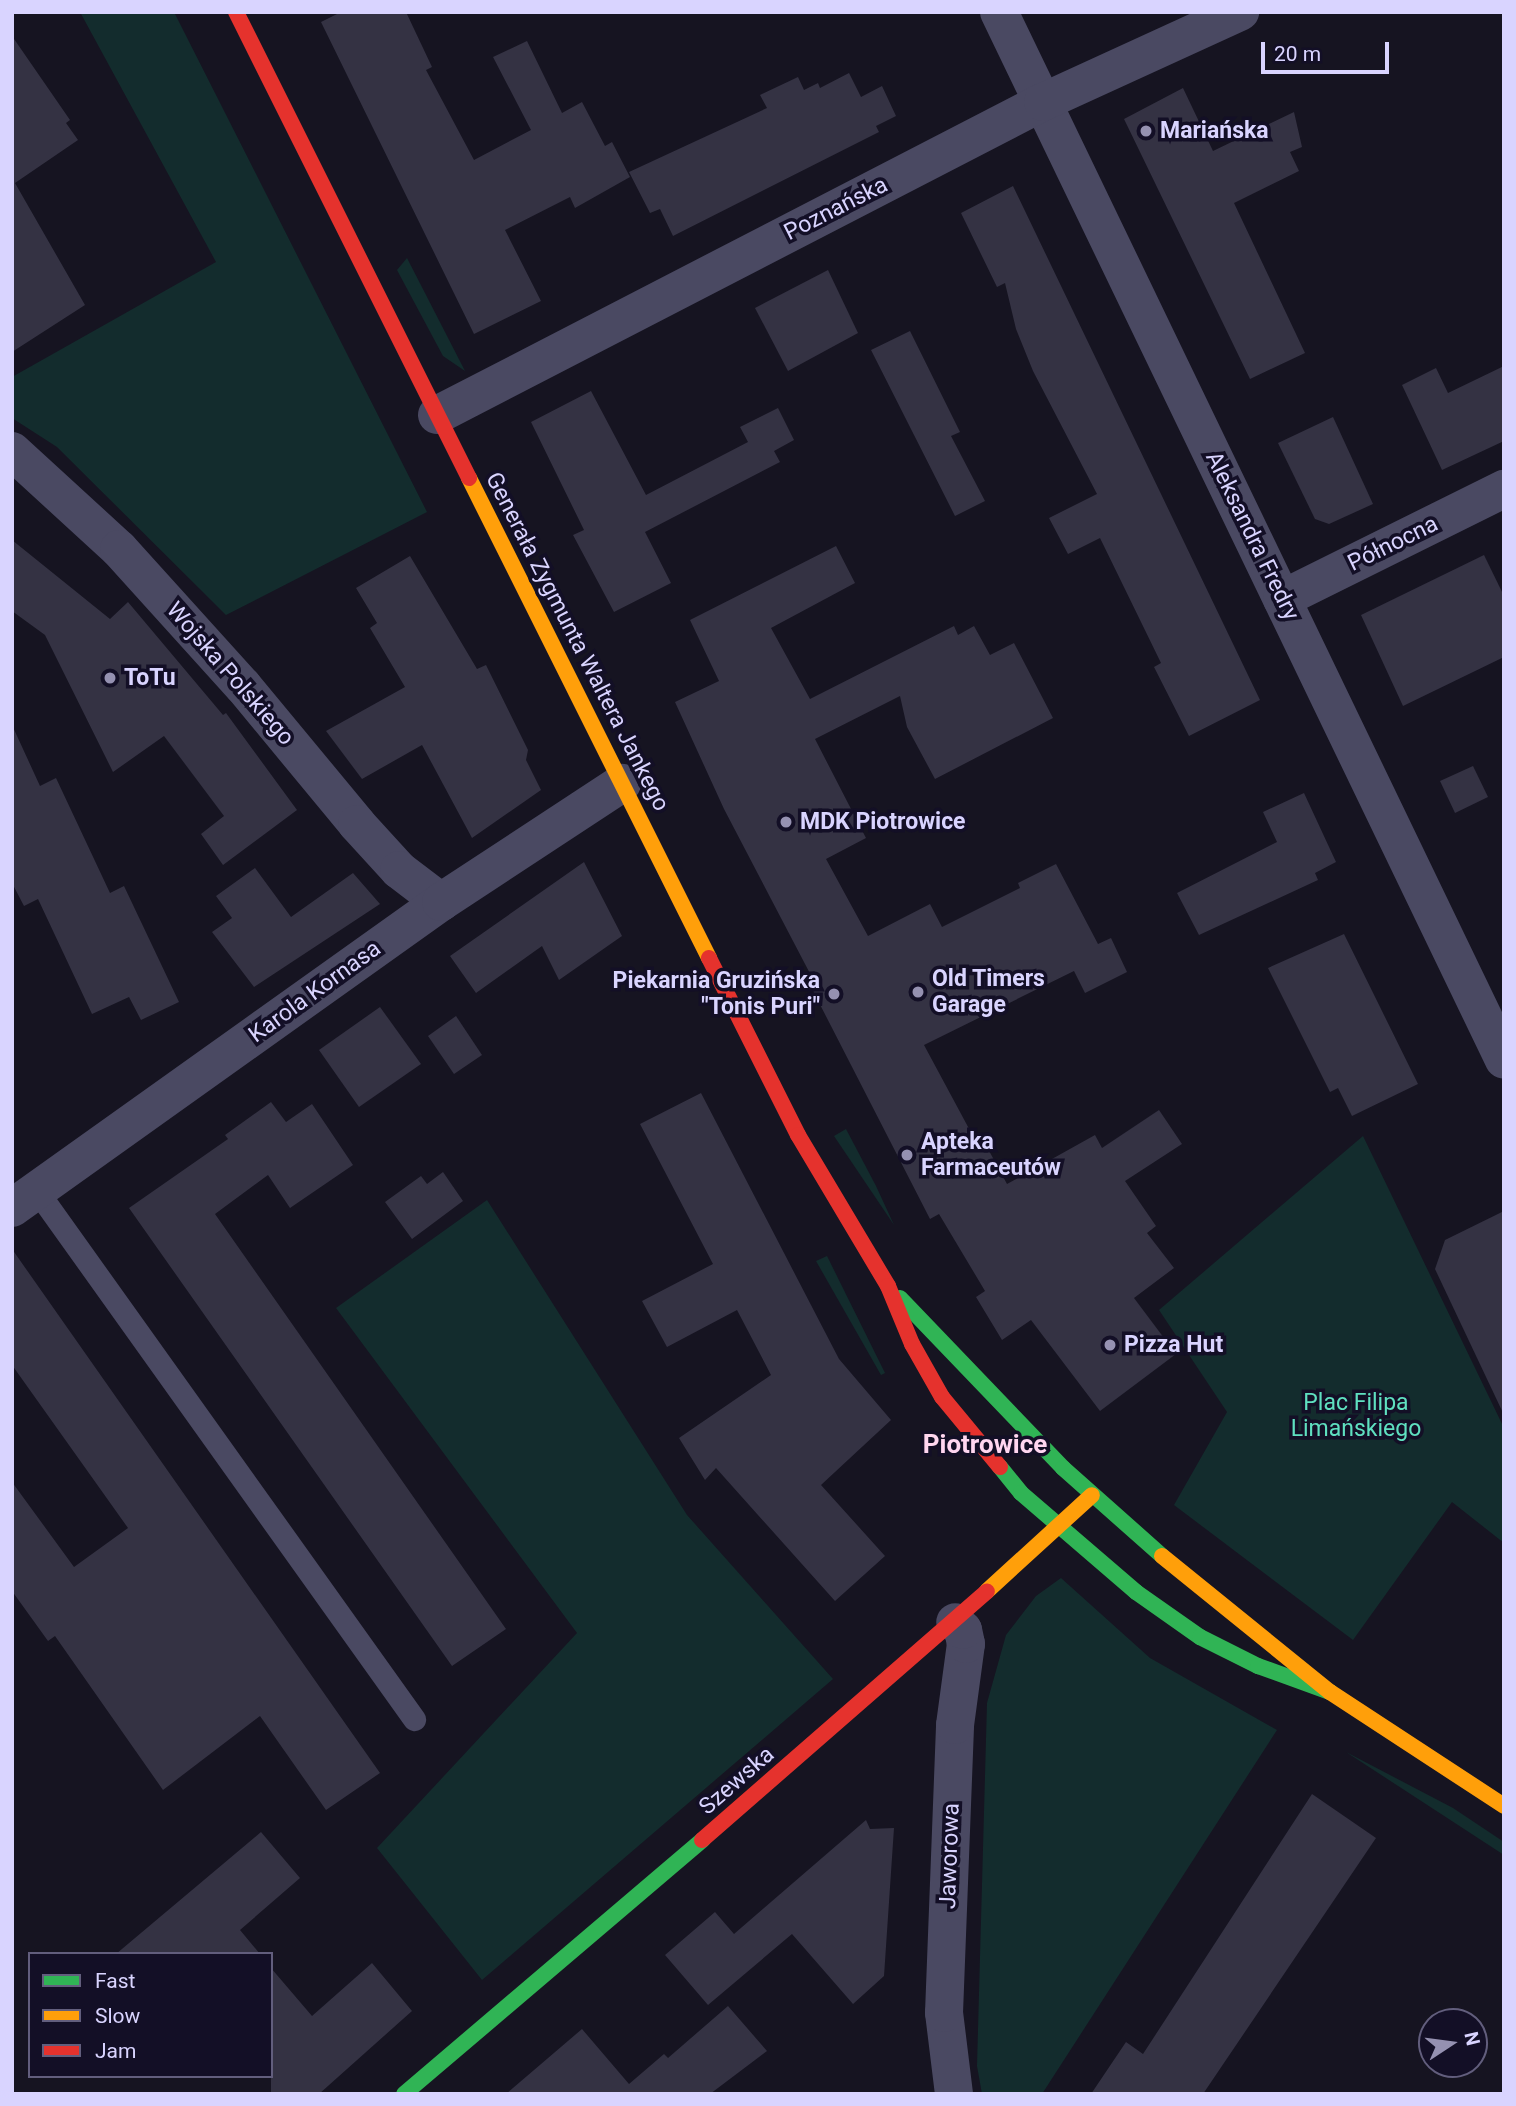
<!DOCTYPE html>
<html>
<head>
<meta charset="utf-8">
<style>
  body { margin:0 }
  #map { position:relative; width:1516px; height:2106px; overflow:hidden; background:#161421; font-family:Roboto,sans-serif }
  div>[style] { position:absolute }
  .green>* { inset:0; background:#132c2d }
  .building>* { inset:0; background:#343243 }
  .lane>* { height:23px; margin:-11.5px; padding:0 11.5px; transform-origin:11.5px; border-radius:11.5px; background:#4a4962 }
  .street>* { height:38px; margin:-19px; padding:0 19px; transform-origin:19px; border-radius:19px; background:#4a4962 }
  .fast>* { height:16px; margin:-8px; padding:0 8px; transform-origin:8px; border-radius:8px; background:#30b455 }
  .slow>* { height:16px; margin:-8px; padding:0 8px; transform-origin:8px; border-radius:8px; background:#ff9f0a }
  .jam>* { height:16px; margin:-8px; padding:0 8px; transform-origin:8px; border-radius:8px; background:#e5322d }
  .dots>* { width:19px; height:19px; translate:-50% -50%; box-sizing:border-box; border:4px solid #130f26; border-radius:50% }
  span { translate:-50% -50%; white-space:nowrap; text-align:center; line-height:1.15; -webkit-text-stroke:7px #130f26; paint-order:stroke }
  .poi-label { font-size:23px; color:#d9d4ff; font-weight:700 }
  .left { translate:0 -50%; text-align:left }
  .right { translate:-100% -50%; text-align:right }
  .street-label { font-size:23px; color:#d9d4ff }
  .park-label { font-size:23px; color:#5fe0c0 }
  .quarter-label { font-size:26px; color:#ffd6f0; font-weight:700 }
  .frame { position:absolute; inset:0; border:14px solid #d9d4ff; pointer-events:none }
  .legend { position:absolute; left:28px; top:1952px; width:245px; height:126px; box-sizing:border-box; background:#130f26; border:2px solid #625e7d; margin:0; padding:9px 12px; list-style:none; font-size:21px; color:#d9d4ff }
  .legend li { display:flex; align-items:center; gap:14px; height:35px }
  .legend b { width:35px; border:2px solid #625e7d }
  .north { position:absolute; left:1418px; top:2008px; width:70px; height:70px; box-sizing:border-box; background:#130f26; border:2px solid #625e7d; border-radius:50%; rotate:77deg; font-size:19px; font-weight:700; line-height:28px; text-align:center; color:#d9d4ff }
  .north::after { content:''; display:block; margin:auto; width:24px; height:32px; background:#9591b1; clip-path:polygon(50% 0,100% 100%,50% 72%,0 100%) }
  .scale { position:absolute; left:1261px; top:42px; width:128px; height:32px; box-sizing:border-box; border:4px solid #d9d4ff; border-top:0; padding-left:9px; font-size:21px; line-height:24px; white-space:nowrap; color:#d9d4ff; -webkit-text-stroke:5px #130f26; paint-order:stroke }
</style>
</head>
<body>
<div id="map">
  <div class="green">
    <div style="clip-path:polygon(80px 12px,174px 12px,427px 512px,226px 615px,57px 447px,12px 418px,12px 377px,216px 262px)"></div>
    <div style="clip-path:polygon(407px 258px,465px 371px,443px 356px,397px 270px)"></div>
    <div style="clip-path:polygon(846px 1129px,876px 1186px,894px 1225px,834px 1136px)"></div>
    <div style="clip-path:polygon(1363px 1136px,1504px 1428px,1504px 1543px,1452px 1502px,1353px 1640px,1174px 1505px,1227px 1412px,1159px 1310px)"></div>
    <div style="clip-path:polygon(487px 1200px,687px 1515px,833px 1679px,482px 1980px,377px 1848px,577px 1633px,336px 1308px)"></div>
    <div style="clip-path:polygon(827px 1256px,885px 1373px,881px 1375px,816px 1261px)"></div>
    <div style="clip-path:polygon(1061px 1578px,1150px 1658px,1277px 1730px,1042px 2094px,982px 2094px,977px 2066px,987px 1703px,1006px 1635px,1036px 1596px)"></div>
    <div style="clip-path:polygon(1346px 1752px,1453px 1808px,1504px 1842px,1504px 1855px)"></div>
  </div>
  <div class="building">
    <div style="clip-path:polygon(341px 12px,406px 12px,432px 67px,426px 70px,474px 160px,531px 130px,493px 57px,527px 41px,562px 113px,582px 102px,605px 146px,612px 142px,630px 177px,575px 208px,570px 197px,505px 230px,541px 301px,474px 334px,321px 22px)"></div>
    <div style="clip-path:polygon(12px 36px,70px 120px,66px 123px,78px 140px,15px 183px,85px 305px,12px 352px)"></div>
    <div style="clip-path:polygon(849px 73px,861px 97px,882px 86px,896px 116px,876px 126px,879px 132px,673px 236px,660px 209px,650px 213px,629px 172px,767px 108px,760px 95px,798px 77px,804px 90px,818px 83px,820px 88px)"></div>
    <div style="clip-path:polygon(1183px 88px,1213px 151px,1294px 112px,1302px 147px,1290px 152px,1299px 171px,1234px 203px,1305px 353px,1250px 379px,1124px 119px)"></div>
    <div style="clip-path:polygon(1013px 186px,1260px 700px,1189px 736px,1154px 667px,1161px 663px,1100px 538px,1068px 554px,1049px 518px,1097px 494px,1033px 371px,1016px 329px,1005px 283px,997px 287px,961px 213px)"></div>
    <div style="clip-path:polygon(828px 270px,858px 333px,788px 371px,755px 308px)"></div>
    <div style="clip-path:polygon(910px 331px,960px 432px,951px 436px,985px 501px,955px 516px,871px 350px)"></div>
    <div style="clip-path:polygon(1504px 366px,1504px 441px,1442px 470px,1402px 385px,1436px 368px,1448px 393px)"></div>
    <div style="clip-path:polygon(591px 391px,646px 495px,748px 442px,740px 427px,778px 408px,794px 440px,774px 451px,780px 462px,645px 532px,671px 583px,614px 612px,573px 535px,584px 530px,531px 422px)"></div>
    <div style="clip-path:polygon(1333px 417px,1373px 504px,1329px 524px,1315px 519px,1278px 443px)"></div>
    <div style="clip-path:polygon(12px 540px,110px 619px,128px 602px,223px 715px,226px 713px,297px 810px,223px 865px,201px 834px,224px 816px,164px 736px,113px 772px,45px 635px,12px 611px)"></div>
    <div style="clip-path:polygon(836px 546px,855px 583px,771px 628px,810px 699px,954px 626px,958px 635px,974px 626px,990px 655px,1014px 643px,1053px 718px,935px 779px,907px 727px,900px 696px,815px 739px,866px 838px,826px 859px,868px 936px,930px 904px,942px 927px,1020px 888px,1018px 883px,1056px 864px,1098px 944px,1111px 938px,1127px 972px,1085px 993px,1074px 971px,924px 1045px,974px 1138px,980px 1134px,1007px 1184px,1095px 1135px,1102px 1148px,1159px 1110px,1182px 1144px,1125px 1181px,1156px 1226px,1147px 1233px,1174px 1268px,1134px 1298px,1176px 1354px,1100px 1411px,1031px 1320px,1002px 1340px,976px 1297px,985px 1291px,939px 1214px,930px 1219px,811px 987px,816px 985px,724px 809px,675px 702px,719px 681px,690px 620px)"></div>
    <div style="clip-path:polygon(1484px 555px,1504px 596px,1504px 657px,1403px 706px,1361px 615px)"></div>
    <div style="clip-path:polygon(410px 556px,477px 669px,486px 665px,528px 750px,526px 760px,541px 790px,472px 838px,422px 745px,362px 779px,326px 731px,405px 687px,370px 628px,377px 623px,356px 588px)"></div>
    <div style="clip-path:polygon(12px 725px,40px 786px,56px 778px,110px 893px,124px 886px,179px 1002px,141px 1020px,129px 997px,92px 1014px,38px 899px,24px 906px,12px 883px)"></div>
    <div style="clip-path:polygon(1473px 766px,1488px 797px,1455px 813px,1440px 781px)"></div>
    <div style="clip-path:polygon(1304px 793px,1336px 862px,1315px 873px,1318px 880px,1199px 935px,1177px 893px,1277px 842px,1263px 812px)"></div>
    <div style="clip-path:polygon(584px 862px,622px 936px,559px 980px,542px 946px,476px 993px,450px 956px)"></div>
    <div style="clip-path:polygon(255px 868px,291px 917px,353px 873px,380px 904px,254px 987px,212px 932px,232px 918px,216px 896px)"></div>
    <div style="clip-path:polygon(1344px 934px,1418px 1084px,1352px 1116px,1338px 1088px,1330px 1092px,1268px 968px)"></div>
    <div style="clip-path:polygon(380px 1007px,421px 1064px,359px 1107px,319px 1050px)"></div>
    <div style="clip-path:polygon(456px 1016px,482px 1055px,454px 1074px,428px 1036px)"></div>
    <div style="clip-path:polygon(701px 1093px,839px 1359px,891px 1420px,821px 1485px,885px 1556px,835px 1601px,716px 1468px,705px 1480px,679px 1438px,771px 1375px,737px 1310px,667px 1347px,642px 1301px,713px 1264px,640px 1124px)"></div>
    <div style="clip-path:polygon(271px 1102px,286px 1122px,312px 1104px,353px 1165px,290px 1208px,268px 1175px,215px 1214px,506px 1629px,452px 1666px,129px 1208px,228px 1139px,225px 1135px)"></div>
    <div style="clip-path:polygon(443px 1172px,463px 1201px,412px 1239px,385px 1202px,421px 1176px,427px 1184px)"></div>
    <div style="clip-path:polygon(1504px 1211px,1504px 1415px,1435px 1269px,1445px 1240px)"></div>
    <div style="clip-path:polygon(12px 1249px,380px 1773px,326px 1810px,260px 1716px,163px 1790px,55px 1636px,48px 1641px,12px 1591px,12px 1482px,74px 1567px,128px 1528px,12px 1365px)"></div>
    <div style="clip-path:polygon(1312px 1794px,1376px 1838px,1203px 2094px,1091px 2094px,1126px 2042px,1143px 2054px)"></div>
    <div style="clip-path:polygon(866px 1820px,870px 1829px,894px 1828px,884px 1976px,853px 2004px,792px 1934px,708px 2005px,665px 1955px,715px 1912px,734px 1934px)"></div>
    <div style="clip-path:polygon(261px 1832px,300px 1878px,240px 1930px,260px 1954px,116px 1954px)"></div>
    <div style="clip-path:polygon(372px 1963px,412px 2011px,319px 2094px,271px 2094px,271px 1968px,312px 2016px)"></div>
    <div style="clip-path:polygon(728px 2006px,767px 2051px,710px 2094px,506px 2094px,582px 2029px,629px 2084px,664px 2054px,668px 2058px)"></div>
  </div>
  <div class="lane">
    <div style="left:37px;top:1191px;width:649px;rotate:54.47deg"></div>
  </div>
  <div class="street">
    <div style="left:999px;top:12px;width:1163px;rotate:64.27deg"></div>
    <div style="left:437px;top:415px;width:682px;rotate:-27.32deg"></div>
    <div style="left:1043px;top:102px;width:217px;rotate:-24.6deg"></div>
    <div style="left:12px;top:451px;width:145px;rotate:42.5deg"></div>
    <div style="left:119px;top:549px;width:185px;rotate:47.9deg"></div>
    <div style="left:243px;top:686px;width:179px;rotate:50.4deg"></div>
    <div style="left:357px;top:824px;width:62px;rotate:47.6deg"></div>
    <div style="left:399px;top:870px;width:53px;rotate:37.3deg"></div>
    <div style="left:1282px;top:599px;width:248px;rotate:-26.4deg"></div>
    <div style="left:12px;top:1208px;width:527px;rotate:-35.5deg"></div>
    <div style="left:441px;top:902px;width:217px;rotate:-33.3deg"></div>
    <div style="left:954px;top:2094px;width:82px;rotate:-97deg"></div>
    <div style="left:944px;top:2013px;width:288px;rotate:-87.8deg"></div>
    <div style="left:955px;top:1725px;width:82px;rotate:-82.3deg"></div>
    <div style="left:966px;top:1644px;width:14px;rotate:-102deg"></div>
    <div style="left:963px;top:1630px;width:11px;rotate:-135deg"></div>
  </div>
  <div class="fast">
    <div style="left:900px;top:1298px;width:236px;rotate:46.2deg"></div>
    <div style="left:1063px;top:1468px;width:132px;rotate:41.6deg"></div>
    <div style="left:1000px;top:1467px;width:33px;rotate:51deg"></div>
    <div style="left:1021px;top:1493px;width:152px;rotate:40.7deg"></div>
    <div style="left:1136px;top:1592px;width:78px;rotate:35.1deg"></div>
    <div style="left:1200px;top:1637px;width:65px;rotate:26.6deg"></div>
    <div style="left:1258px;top:1666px;width:77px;rotate:19.9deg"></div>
    <div style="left:404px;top:2094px;width:392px;rotate:-40.4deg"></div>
  </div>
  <div class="slow">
    <div style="left:469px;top:478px;width:537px;rotate:63.43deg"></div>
    <div style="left:1162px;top:1556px;width:216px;rotate:39deg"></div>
    <div style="left:1330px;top:1692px;width:208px;rotate:33.2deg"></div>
    <div style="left:987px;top:1591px;width:142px;rotate:-42.4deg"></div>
  </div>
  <div class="jam">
    <div style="left:236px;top:12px;width:521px;rotate:63.43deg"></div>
    <div style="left:709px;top:958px;width:198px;rotate:63.3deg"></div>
    <div style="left:798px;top:1135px;width:176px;rotate:59.2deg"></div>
    <div style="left:888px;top:1286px;width:63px;rotate:67.5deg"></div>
    <div style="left:912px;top:1344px;width:61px;rotate:60.5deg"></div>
    <div style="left:942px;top:1397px;width:91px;rotate:50.4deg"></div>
    <div style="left:702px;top:1840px;width:378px;rotate:-41.1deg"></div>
  </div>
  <div class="dots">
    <div style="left:1146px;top:131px;background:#9591b1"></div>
    <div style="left:110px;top:678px;background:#9591b1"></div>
    <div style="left:786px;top:822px;background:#9591b1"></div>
    <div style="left:918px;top:992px;background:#9591b1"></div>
    <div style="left:834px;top:994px;background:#9591b1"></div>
    <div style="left:907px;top:1155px;background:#9591b1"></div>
    <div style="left:1110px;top:1345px;background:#9591b1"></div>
  </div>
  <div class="poi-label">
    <span class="left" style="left:1160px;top:131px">Mariańska</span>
    <span class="left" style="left:124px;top:678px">ToTu</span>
    <span class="left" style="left:800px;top:822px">MDK Piotrowice</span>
    <span class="left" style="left:932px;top:992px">Old Timers<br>Garage</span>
    <span class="right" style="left:820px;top:994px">Piekarnia Gruzińska<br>"Tonis Puri"</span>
    <span class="left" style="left:921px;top:1155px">Apteka<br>Farmaceutów</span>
    <span class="left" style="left:1124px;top:1345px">Pizza Hut</span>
  </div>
  <div class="street-label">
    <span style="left:836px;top:209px;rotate:-27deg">Poznańska</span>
    <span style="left:1252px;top:536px;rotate:64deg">Aleksandra Fredry</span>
    <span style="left:1393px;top:544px;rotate:-26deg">Północna</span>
    <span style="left:577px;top:642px;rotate:63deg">Generała Zygmunta Waltera Jankego</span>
    <span style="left:230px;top:674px;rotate:49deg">Wojska Polskiego</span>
    <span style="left:315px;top:992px;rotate:-36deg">Karola Kornasa</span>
    <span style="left:737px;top:1781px;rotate:-41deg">Szewska</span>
    <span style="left:950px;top:1856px;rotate:-88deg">Jaworowa</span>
  </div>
  <div class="park-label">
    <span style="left:1356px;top:1416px">Plac Filipa<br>Limańskiego</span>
  </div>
  <div class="quarter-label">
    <span style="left:985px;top:1445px">Piotrowice</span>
  </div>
  <div class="frame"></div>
  <ul class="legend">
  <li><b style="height:9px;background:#30b455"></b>Fast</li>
  <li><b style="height:9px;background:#ff9f0a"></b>Slow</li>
  <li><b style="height:9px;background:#e5322d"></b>Jam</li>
  </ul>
  <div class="north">N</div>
  <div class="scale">20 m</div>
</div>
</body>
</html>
